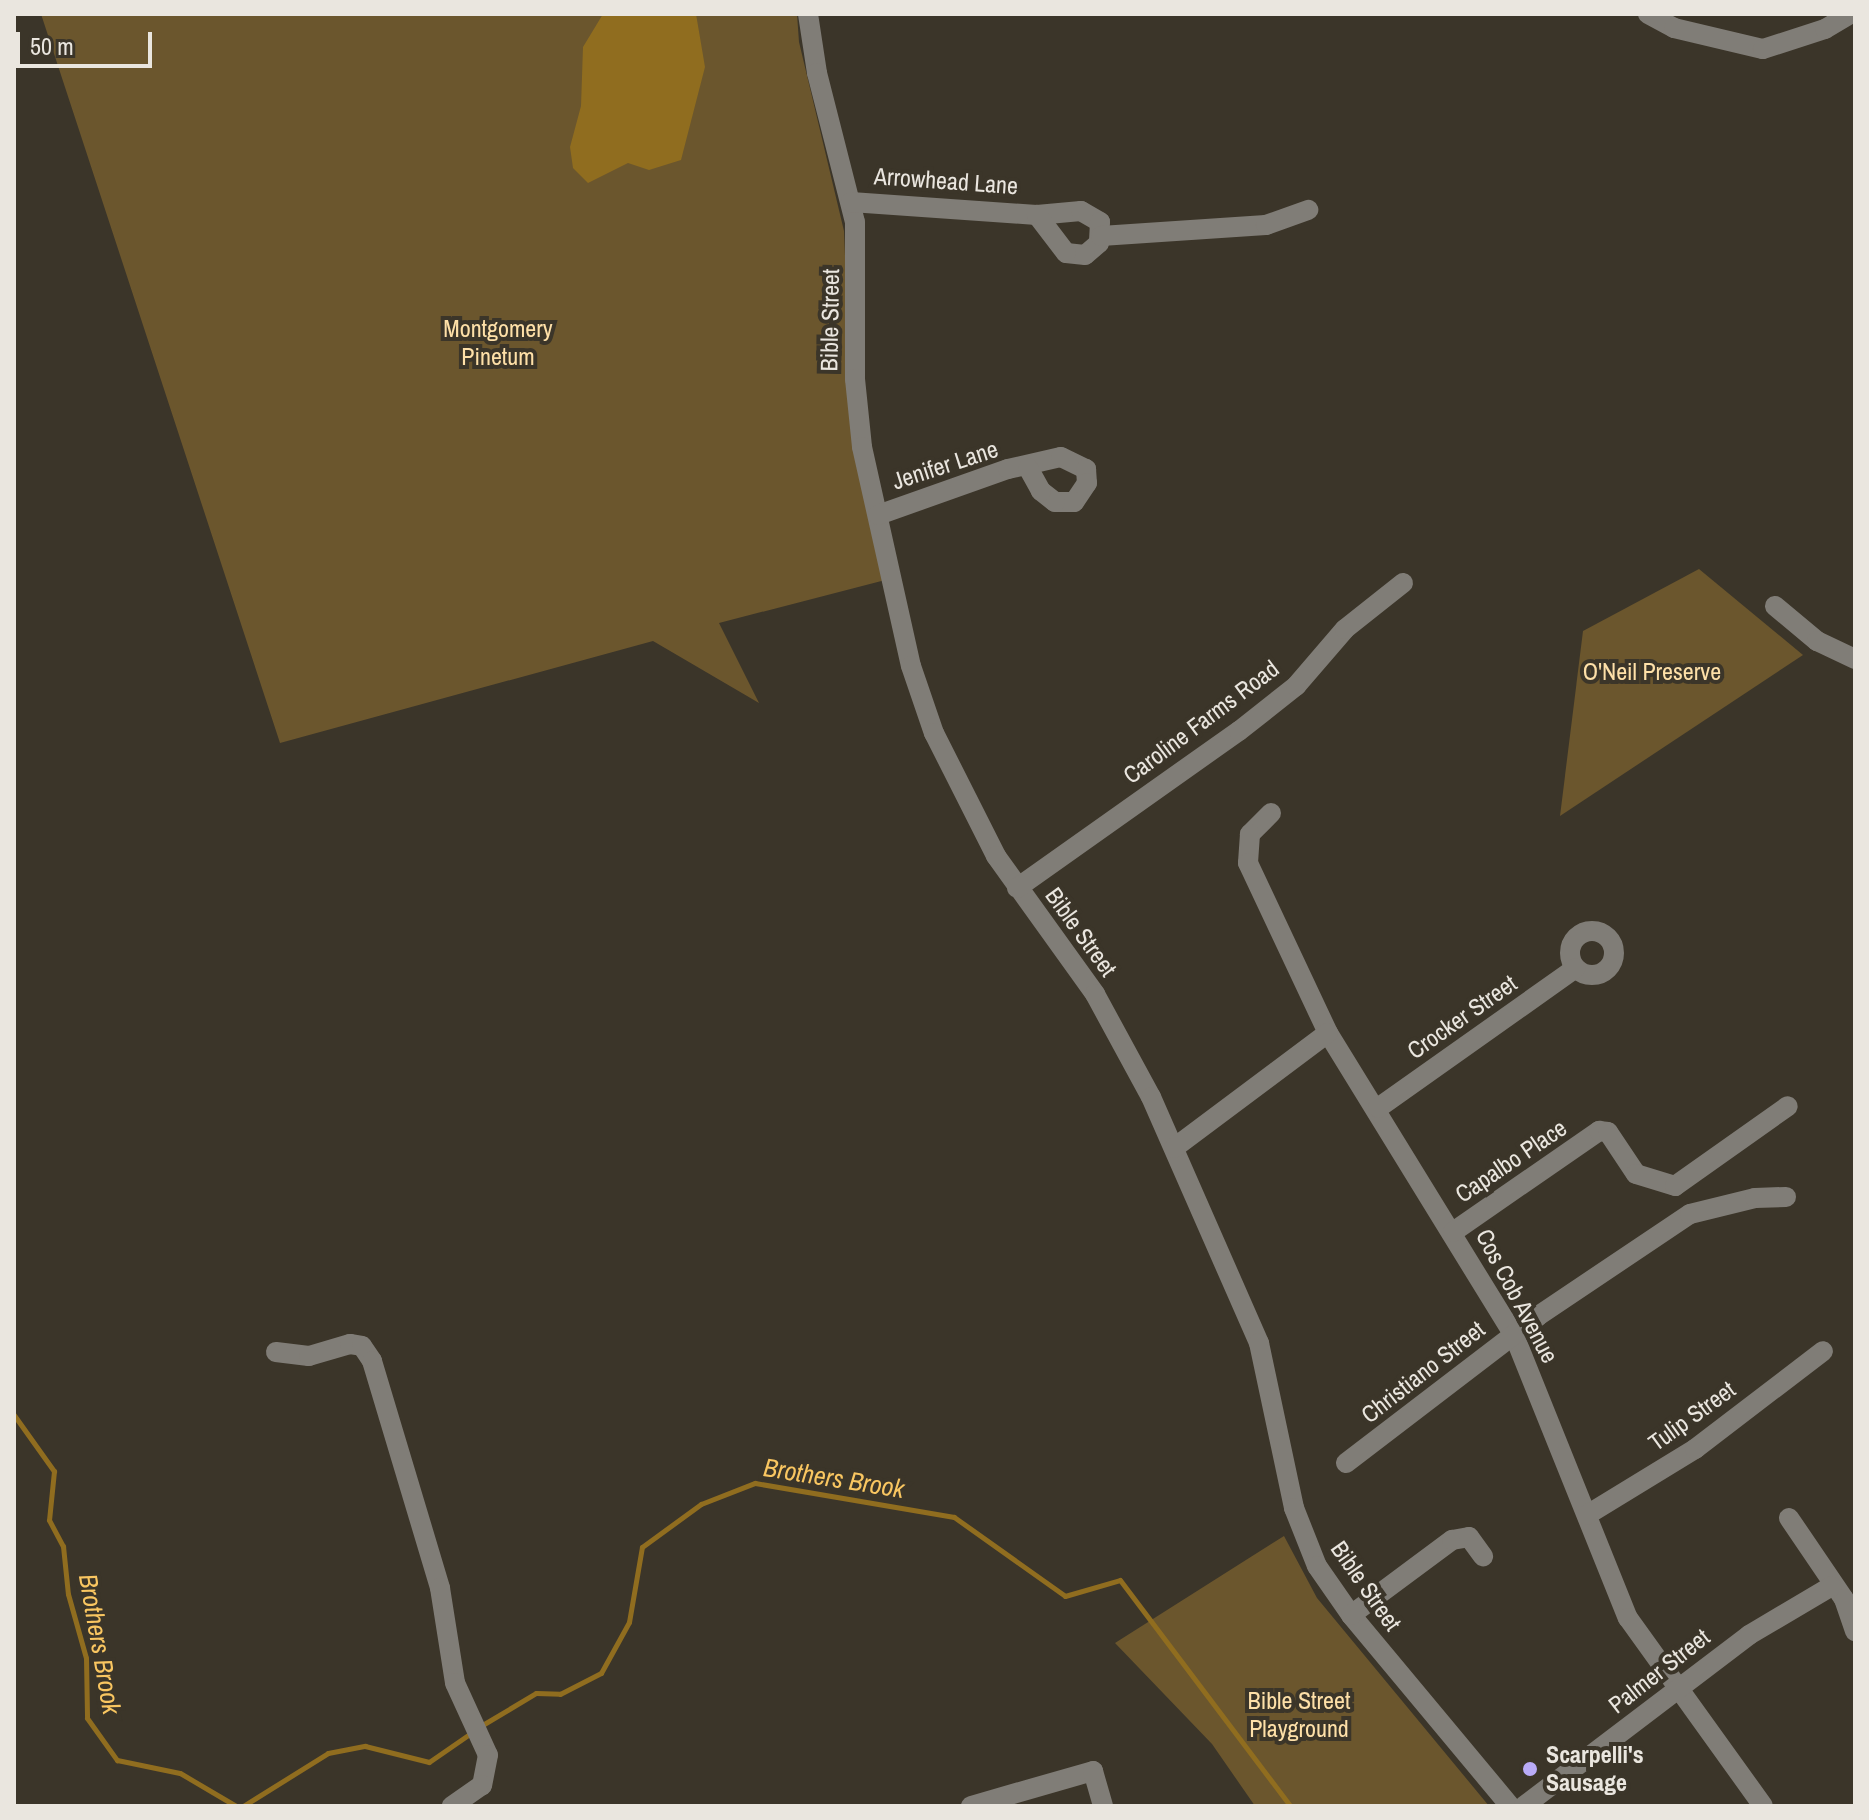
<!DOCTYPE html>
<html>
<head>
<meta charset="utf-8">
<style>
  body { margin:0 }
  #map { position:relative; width:1869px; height:1820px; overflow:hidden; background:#3b3529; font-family:"Archivo Narrow",sans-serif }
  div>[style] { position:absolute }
  .green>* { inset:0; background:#6b562d }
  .water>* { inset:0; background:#906d1f }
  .stream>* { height:5px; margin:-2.5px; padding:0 2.5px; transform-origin:2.5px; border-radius:2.5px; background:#906d1f }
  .minor>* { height:20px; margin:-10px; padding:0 10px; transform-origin:10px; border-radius:10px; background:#807d77 }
  .minor>.ring { margin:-10px; padding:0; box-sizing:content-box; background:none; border:20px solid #807d77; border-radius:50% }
  .dots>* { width:22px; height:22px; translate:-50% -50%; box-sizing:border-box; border:4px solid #3b3529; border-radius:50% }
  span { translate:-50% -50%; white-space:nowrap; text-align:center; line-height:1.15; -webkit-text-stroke:8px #3b3529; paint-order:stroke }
  .street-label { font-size:24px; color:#eae6df }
  .park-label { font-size:24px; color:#fee0a8 }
  .poi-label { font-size:24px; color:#eae6df; font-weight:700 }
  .left { translate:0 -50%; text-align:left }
  .water-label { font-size:26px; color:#f9c661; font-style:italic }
  .frame { position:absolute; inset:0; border:16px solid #eae6df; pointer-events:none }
  .scale { position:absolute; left:16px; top:32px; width:136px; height:36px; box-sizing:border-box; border:4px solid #eae6df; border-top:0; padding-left:10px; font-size:24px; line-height:28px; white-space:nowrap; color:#eae6df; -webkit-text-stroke:6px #3b3529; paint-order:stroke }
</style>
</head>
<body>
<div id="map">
  <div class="green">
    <div style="clip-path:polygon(41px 14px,797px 14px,799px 42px,844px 231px,850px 380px,893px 578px,719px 623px,759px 703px,653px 641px,280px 743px)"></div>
    <div style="clip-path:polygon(1699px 569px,1803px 655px,1560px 816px,1583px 631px)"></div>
    <div style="clip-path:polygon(1284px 1536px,1317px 1598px,1489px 1806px,1255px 1806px,1212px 1744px,1115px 1643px)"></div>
  </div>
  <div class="water">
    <div style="clip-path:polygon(603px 14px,696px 14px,705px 67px,681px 160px,649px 170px,628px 163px,588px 183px,573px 168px,570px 147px,581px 106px,583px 47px)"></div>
  </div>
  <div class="stream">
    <div style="left:14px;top:1415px;width:69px;rotate:54.5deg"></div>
    <div style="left:54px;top:1471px;width:49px;rotate:95.8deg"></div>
    <div style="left:49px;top:1520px;width:30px;rotate:62deg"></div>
    <div style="left:63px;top:1546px;width:48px;rotate:84.1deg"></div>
    <div style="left:68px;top:1594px;width:66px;rotate:74.3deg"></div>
    <div style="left:86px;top:1658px;width:60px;rotate:89deg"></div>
    <div style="left:87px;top:1718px;width:52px;rotate:54.5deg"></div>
    <div style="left:117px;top:1760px;width:64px;rotate:11.7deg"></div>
    <div style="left:180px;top:1773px;width:65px;rotate:30.5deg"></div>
    <div style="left:479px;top:1727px;width:66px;rotate:-30.8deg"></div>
    <div style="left:536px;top:1693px;width:24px;rotate:2deg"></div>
    <div style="left:560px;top:1694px;width:46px;rotate:-27.1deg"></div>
    <div style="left:601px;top:1673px;width:58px;rotate:-61.2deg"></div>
    <div style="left:629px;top:1622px;width:76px;rotate:-80.2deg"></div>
    <div style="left:642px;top:1547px;width:73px;rotate:-36.1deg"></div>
    <div style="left:701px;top:1504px;width:58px;rotate:-21.3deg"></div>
    <div style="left:755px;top:1483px;width:202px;rotate:9.7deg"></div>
    <div style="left:954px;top:1517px;width:136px;rotate:35.4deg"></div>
    <div style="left:1065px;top:1596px;width:57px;rotate:-16.2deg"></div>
    <div style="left:1120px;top:1580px;width:283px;rotate:53deg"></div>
    <div style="left:243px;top:1806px;width:100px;rotate:-31.9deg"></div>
    <div style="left:328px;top:1753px;width:38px;rotate:-11deg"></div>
    <div style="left:365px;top:1746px;width:66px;rotate:14deg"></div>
    <div style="left:429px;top:1762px;width:51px;rotate:-34.6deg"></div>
  </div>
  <div class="minor">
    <div style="left:808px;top:14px;width:60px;rotate:81.3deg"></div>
    <div style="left:817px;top:73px;width:154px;rotate:75.7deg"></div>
    <div style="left:855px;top:222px;width:157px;rotate:90deg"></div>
    <div style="left:855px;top:379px;width:68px;rotate:84.1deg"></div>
    <div style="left:862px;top:447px;width:224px;rotate:77.4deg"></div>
    <div style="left:911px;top:666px;width:71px;rotate:71.1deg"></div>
    <div style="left:934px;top:733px;width:138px;rotate:63.2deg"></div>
    <div style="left:996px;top:856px;width:170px;rotate:54.3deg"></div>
    <div style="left:1095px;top:994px;width:117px;rotate:61.5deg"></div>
    <div style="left:1151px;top:1097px;width:269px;rotate:66.3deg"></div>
    <div style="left:1259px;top:1343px;width:169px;rotate:78deg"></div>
    <div style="left:1294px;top:1508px;width:62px;rotate:68.4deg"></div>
    <div style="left:1317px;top:1566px;width:60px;rotate:55.2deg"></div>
    <div style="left:1351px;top:1615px;width:249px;rotate:50.2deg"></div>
    <div style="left:1648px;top:14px;width:30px;rotate:28deg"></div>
    <div style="left:1674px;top:28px;width:91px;rotate:13.3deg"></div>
    <div style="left:1763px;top:49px;width:65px;rotate:-17.9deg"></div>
    <div style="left:1825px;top:29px;width:29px;rotate:-31deg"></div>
    <div style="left:851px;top:202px;width:186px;rotate:4deg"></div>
    <div style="left:1037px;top:215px;width:44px;rotate:-5.2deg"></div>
    <div style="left:1081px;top:211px;width:22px;rotate:30deg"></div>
    <div style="left:1100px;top:222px;width:21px;rotate:93deg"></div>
    <div style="left:1099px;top:243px;width:18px;rotate:139deg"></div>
    <div style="left:1085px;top:255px;width:19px;rotate:-174deg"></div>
    <div style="left:1066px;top:253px;width:48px;rotate:-127.3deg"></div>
    <div style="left:1101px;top:236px;width:165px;rotate:-3.8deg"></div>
    <div style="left:1266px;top:225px;width:45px;rotate:-19.7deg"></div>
    <div style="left:878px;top:515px;width:138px;rotate:-19.5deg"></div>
    <div style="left:1008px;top:469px;width:54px;rotate:-12.8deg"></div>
    <div style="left:1061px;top:457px;width:28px;rotate:26deg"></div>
    <div style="left:1086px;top:469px;width:14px;rotate:86deg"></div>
    <div style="left:1087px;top:483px;width:23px;rotate:124deg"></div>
    <div style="left:1074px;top:502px;width:19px;rotate:180deg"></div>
    <div style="left:1055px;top:502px;width:18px;rotate:-142deg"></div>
    <div style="left:1041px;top:491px;width:26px;rotate:-119deg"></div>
    <div style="left:1775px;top:606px;width:55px;rotate:39.8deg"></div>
    <div style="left:1817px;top:641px;width:42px;rotate:25.3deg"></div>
    <div style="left:1271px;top:813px;width:30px;rotate:135deg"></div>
    <div style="left:1250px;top:834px;width:29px;rotate:94deg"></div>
    <div style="left:1248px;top:863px;width:188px;rotate:64.8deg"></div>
    <div style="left:1328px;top:1033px;width:355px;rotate:58.4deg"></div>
    <div style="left:1514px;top:1335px;width:305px;rotate:68.1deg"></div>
    <div style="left:1628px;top:1618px;width:231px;rotate:54.3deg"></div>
    <div style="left:1017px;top:888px;width:272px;rotate:-35.3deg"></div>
    <div style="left:1239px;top:731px;width:73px;rotate:-38.3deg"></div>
    <div style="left:1296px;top:686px;width:75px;rotate:-49.3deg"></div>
    <div style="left:1345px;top:629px;width:74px;rotate:-38.4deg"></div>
    <div class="ring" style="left:1570px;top:931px;width:24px;height:24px"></div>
    <div style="left:1378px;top:1108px;width:242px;rotate:-35.3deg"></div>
    <div style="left:1174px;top:1148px;width:192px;rotate:-36.8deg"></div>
    <div style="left:1453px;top:1232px;width:178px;rotate:-34.7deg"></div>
    <div style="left:1599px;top:1131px;width:9px;rotate:6deg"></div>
    <div style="left:1608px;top:1132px;width:50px;rotate:56.3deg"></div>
    <div style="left:1636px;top:1174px;width:41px;rotate:17.1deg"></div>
    <div style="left:1675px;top:1186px;width:138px;rotate:-35.3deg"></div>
    <div style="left:276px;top:1352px;width:33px;rotate:7deg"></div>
    <div style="left:309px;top:1356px;width:43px;rotate:-16.3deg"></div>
    <div style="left:350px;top:1344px;width:12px;rotate:9deg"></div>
    <div style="left:362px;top:1346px;width:18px;rotate:56deg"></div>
    <div style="left:372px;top:1361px;width:237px;rotate:73.3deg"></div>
    <div style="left:440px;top:1588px;width:96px;rotate:81deg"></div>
    <div style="left:455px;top:1683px;width:79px;rotate:65.4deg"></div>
    <div style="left:488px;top:1755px;width:31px;rotate:101deg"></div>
    <div style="left:482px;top:1785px;width:37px;rotate:145deg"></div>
    <div style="left:1346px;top:1463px;width:242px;rotate:-37.4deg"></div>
    <div style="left:1538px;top:1316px;width:183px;rotate:-33.9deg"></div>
    <div style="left:1690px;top:1214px;width:67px;rotate:-13.8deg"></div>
    <div style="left:1755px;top:1198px;width:31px;rotate:-2deg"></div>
    <div style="left:1587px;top:1515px;width:127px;rotate:-31.4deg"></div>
    <div style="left:1695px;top:1449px;width:161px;rotate:-37.4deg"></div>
    <div style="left:1789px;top:1518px;width:98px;rotate:55.8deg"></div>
    <div style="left:1844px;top:1599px;width:34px;rotate:71deg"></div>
    <div style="left:1351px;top:1615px;width:126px;rotate:-36.6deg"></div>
    <div style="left:1452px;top:1540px;width:17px;rotate:-10deg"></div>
    <div style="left:1469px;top:1537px;width:24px;rotate:54deg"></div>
    <div style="left:971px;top:1806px;width:127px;rotate:-16deg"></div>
    <div style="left:1093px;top:1771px;width:36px;rotate:74deg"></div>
    <div style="left:1524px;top:1806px;width:283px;rotate:-37.2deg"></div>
    <div style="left:1749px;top:1635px;width:96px;rotate:-30.6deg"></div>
  </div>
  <div class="dots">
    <div style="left:1530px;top:1769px;background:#b9abf7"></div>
  </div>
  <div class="street-label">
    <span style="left:946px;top:181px;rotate:4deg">Arrowhead Lane</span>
    <span style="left:830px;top:320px;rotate:-89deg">Bible Street</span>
    <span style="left:945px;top:465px;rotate:-18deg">Jenifer Lane</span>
    <span style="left:1201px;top:722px;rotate:-37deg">Caroline Farms Road</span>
    <span style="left:1081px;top:932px;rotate:54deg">Bible Street</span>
    <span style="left:1462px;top:1017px;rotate:-35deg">Crocker Street</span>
    <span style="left:1511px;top:1161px;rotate:-34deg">Capalbo Place</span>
    <span style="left:1517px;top:1296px;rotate:62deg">Cos Cob Avenue</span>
    <span style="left:1423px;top:1372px;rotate:-38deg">Christiano Street</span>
    <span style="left:1692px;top:1416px;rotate:-36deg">Tulip Street</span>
    <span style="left:1366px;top:1586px;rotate:55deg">Bible Street</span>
    <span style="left:1659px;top:1671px;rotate:-38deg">Palmer Street</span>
  </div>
  <div class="park-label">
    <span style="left:498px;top:343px">Montgomery<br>Pinetum</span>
    <span style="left:1652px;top:672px">O'Neil Preserve</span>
    <span style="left:1299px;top:1715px">Bible Street<br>Playground</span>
  </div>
  <div class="poi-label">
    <span class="left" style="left:1546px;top:1769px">Scarpelli's<br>Sausage</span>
  </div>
  <div class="water-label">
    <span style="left:834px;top:1478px;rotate:9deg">Brothers Brook</span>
    <span style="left:100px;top:1644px;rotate:80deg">Brothers Brook</span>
  </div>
  <div class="frame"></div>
  <div class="scale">50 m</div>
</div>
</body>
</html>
